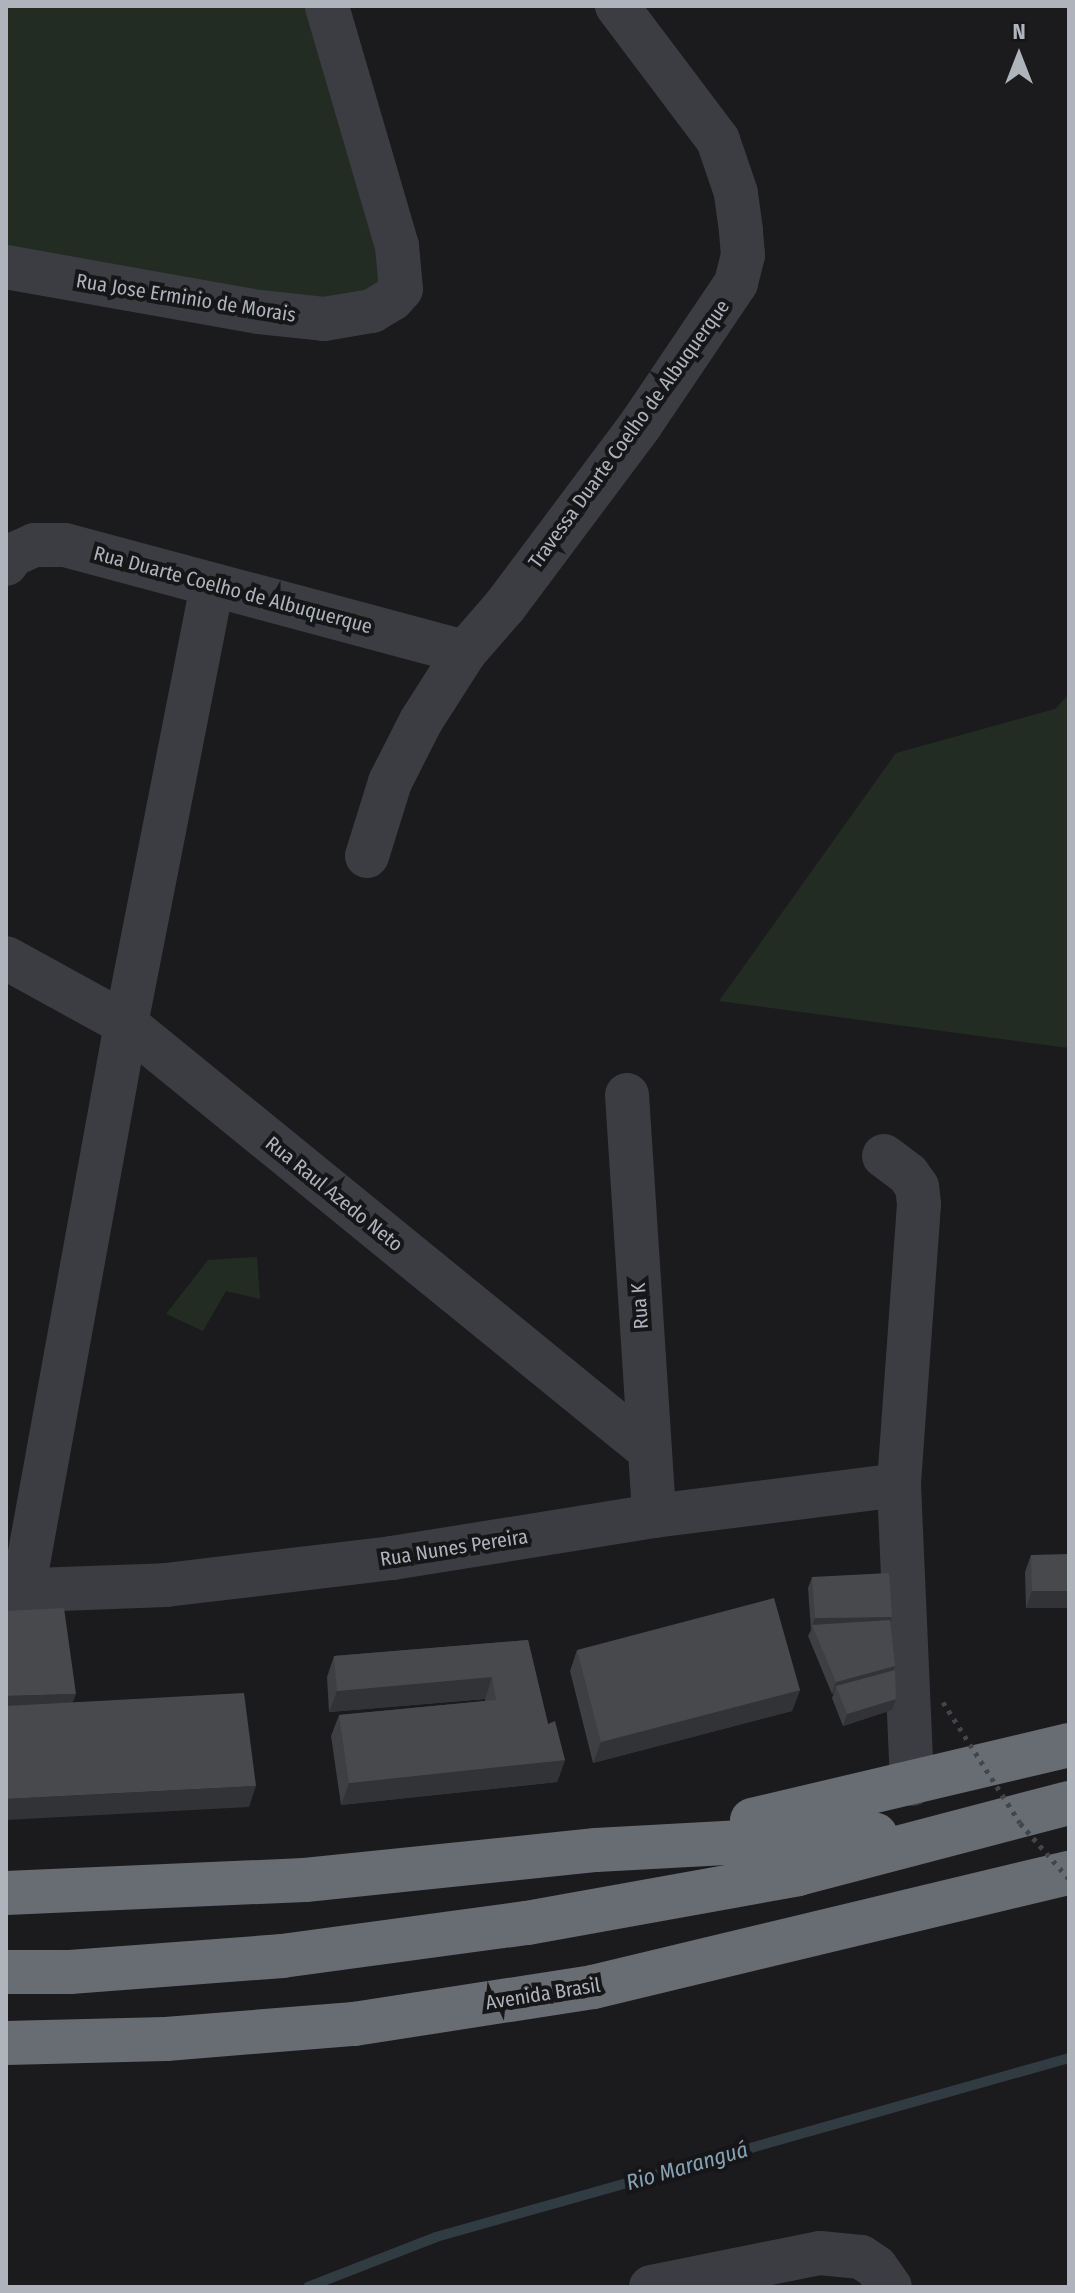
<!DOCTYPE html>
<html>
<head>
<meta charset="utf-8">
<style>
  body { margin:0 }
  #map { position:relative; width:1075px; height:2293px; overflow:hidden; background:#1b1b1d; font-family:"Fira Sans Condensed",sans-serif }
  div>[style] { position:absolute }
  .green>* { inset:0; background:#232c23 }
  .stream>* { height:10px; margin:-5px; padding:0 5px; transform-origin:5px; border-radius:5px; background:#313b42 }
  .minor>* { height:44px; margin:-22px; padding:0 22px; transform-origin:22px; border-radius:22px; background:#3c3d42 }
  .highway>* { height:44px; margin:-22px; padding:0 22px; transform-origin:22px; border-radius:22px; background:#686c73 }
  .path-bridge>* { height:5px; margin-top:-2.5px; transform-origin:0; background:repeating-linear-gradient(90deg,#424549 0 4px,transparent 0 10px) }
  .wall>* { inset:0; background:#3e3f42 }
  .shaded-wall>* { inset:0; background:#323336 }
  .building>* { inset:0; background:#48494d }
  span { translate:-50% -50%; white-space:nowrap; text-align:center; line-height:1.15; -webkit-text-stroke:8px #161618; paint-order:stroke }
  .street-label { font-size:20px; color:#aeb3bc }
  .water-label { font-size:22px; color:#86a3b6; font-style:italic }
  .frame { position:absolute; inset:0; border:8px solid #aeb3bc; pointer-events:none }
  .north { position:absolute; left:979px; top:16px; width:80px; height:80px; -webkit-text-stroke:6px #161618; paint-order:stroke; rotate:0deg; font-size:22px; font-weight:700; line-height:32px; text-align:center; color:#aeb3bc }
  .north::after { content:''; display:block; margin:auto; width:28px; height:36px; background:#aeb3bc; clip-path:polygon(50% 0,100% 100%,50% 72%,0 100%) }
</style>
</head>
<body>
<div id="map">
  <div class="green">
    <div style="clip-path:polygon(6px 6px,315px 6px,385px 274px,366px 296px,311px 306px,6px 257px)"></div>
    <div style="clip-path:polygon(1069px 694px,1069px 1048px,719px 1001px,896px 753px,1055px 709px)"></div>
    <div style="clip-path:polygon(257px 1257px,260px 1299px,226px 1291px,203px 1331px,166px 1314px,208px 1260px)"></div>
  </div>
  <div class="stream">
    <div style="left:308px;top:2287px;width:137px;rotate:-21.3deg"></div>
    <div style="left:436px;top:2237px;width:658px;rotate:-15.79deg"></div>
  </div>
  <div class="minor">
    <div style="left:6px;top:267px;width:257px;rotate:10.1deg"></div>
    <div style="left:259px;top:312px;width:65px;rotate:6.1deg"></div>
    <div style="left:324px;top:319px;width:49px;rotate:-9.5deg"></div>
    <div style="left:372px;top:311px;width:23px;rotate:-31deg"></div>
    <div style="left:392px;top:299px;width:13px;rotate:-48deg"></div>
    <div style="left:401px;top:289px;width:43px;rotate:-95.3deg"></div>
    <div style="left:397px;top:246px;width:250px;rotate:-106.3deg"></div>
    <div style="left:6px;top:564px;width:11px;rotate:-56deg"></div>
    <div style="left:12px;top:555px;width:24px;rotate:-24deg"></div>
    <div style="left:34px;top:545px;width:31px"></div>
    <div style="left:65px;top:545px;width:414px;rotate:15deg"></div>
    <div style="left:367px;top:856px;width:77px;rotate:-72.7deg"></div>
    <div style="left:390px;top:782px;width:68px;rotate:-63.1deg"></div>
    <div style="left:421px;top:721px;width:82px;rotate:-57.5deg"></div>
    <div style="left:465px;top:652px;width:61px;rotate:-49deg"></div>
    <div style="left:505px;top:606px;width:227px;rotate:-53.2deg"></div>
    <div style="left:641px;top:424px;width:170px;rotate:-56deg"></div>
    <div style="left:736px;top:283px;width:29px;rotate:-76deg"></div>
    <div style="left:743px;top:255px;width:25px;rotate:-95deg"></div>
    <div style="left:741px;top:230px;width:37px;rotate:-98deg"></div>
    <div style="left:736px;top:193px;width:56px;rotate:-108.8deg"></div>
    <div style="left:718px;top:140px;width:168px;rotate:-127deg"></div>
    <div style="left:6px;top:958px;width:137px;rotate:28.8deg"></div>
    <div style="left:126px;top:1024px;width:675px;rotate:39.16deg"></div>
    <div style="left:627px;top:1095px;width:422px;rotate:86.3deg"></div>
    <div style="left:884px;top:1156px;width:30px;rotate:37deg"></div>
    <div style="left:908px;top:1174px;width:16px;rotate:55deg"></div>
    <div style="left:917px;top:1187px;width:17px;rotate:83deg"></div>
    <div style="left:919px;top:1204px;width:282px;rotate:94.1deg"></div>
    <div style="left:899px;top:1485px;width:299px;rotate:87.5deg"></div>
    <div style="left:6px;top:1591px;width:160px;rotate:-2.1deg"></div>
    <div style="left:166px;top:1585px;width:228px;rotate:-6.8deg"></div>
    <div style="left:392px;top:1558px;width:265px;rotate:-9.1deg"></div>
    <div style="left:654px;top:1516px;width:247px;rotate:-7.2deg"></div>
    <div style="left:23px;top:1591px;width:576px;rotate:-79.7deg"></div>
    <div style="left:126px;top:1024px;width:445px;rotate:-78.9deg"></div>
    <div style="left:651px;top:2287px;width:172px;rotate:-11.4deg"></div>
    <div style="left:820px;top:2253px;width:41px;rotate:5.6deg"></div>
    <div style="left:861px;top:2257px;width:18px;rotate:34deg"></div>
    <div style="left:876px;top:2267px;width:24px;rotate:55deg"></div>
  </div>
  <div class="highway">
    <div style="left:752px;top:1820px;width:326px;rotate:-13.3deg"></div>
    <div style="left:6px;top:1893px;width:299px;rotate:-2.5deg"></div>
    <div style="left:305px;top:1880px;width:293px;rotate:-5.9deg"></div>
    <div style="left:596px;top:1850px;width:280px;rotate:-3.1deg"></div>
    <div style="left:6px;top:1972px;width:64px"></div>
    <div style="left:70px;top:1972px;width:213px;rotate:-4.3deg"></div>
    <div style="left:282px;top:1956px;width:247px;rotate:-7.7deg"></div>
    <div style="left:527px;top:1923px;width:275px;rotate:-10.2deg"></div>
    <div style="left:798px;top:1874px;width:280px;rotate:-14.7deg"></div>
    <div style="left:6px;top:2043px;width:160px;rotate:-1.4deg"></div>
    <div style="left:166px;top:2039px;width:189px;rotate:-4.6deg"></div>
    <div style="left:354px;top:2024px;width:242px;rotate:-8.8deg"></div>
    <div style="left:593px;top:1987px;width:489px;rotate:-13.5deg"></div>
  </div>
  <div class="path-bridge">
    <div style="left:943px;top:1702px;width:143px;rotate:57.5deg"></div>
    <div style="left:1020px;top:1823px;width:74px;rotate:48.8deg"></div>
  </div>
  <div class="wall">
    <div style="clip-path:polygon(1069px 1407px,1069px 1492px,1067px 1424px)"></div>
    <div style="clip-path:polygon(1031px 1555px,1069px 1608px,1026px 1608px,1025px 1572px)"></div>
    <div style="clip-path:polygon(812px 1577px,892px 1617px,890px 1623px,893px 1671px,892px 1710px,843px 1726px,832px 1698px,834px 1693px,832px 1694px,808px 1636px,811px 1630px,808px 1588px)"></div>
    <div style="clip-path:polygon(528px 1640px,548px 1724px,565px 1760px,557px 1782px,341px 1805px,331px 1736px,339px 1715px,485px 1701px,485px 1699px,329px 1712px,327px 1677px,334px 1656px)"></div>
    <div style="clip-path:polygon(577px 1650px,800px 1690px,792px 1711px,593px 1763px,570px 1671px)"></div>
  </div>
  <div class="shaded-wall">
    <div style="clip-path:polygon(1032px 1591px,1069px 1591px,1069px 1608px,1026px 1608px)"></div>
    <div style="clip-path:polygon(892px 1617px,888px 1629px,812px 1625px,810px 1630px,815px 1618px)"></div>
    <div style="clip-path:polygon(895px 1666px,890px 1678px,836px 1686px,834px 1693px,832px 1694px,836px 1682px)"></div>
    <div style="clip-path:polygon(492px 1677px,485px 1699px,329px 1712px,337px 1691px)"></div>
    <div style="clip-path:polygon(800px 1690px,792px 1711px,593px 1763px,601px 1742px)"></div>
    <div style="clip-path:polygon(76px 1694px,68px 1715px,6px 1717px,6px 1696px)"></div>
    <div style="clip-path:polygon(896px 1699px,892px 1710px,843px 1726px,847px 1714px)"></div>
    <div style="clip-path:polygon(565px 1760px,557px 1782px,341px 1805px,349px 1783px)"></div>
    <div style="clip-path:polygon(256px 1786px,249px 1807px,6px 1820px,6px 1799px)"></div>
  </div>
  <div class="building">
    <div style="clip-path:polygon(1069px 1554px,1069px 1591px,1032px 1591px,1031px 1555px)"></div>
    <div style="clip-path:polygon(889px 1573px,892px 1617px,815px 1618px,812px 1577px)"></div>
    <div style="clip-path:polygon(774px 1598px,800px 1690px,601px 1742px,577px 1650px)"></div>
    <div style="clip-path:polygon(64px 1608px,76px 1694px,6px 1696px,6px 1611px)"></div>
    <div style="clip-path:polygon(890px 1620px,895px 1666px,836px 1682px,812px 1625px)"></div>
    <div style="clip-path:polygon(528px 1640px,548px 1724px,555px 1721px,565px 1760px,349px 1783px,339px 1715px,496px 1700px,492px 1677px,337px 1691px,334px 1656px)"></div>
    <div style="clip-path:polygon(895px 1670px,896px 1699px,847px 1714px,836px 1686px)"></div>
    <div style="clip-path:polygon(244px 1693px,256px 1786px,6px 1799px,6px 1706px)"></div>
  </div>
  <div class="street-label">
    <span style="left:186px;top:298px;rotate:9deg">Rua Jose Erminio de Morais</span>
    <span style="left:629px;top:434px;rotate:-54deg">Travessa Duarte Coelho de Albuquerque</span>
    <span style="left:233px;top:590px;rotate:15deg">Rua Duarte Coelho de Albuquerque</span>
    <span style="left:334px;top:1194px;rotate:39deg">Rua Raul Azedo Neto</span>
    <span style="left:640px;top:1306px;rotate:-94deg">Rua K</span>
    <span style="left:454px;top:1548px;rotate:-9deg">Rua Nunes Pereira</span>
    <span style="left:543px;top:1994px;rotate:-9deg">Avenida Brasil</span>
  </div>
  <div class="water-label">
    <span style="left:687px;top:2166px;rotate:-16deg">Rio Maranguá</span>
  </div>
  <div class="frame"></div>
  <div class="north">N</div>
</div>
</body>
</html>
